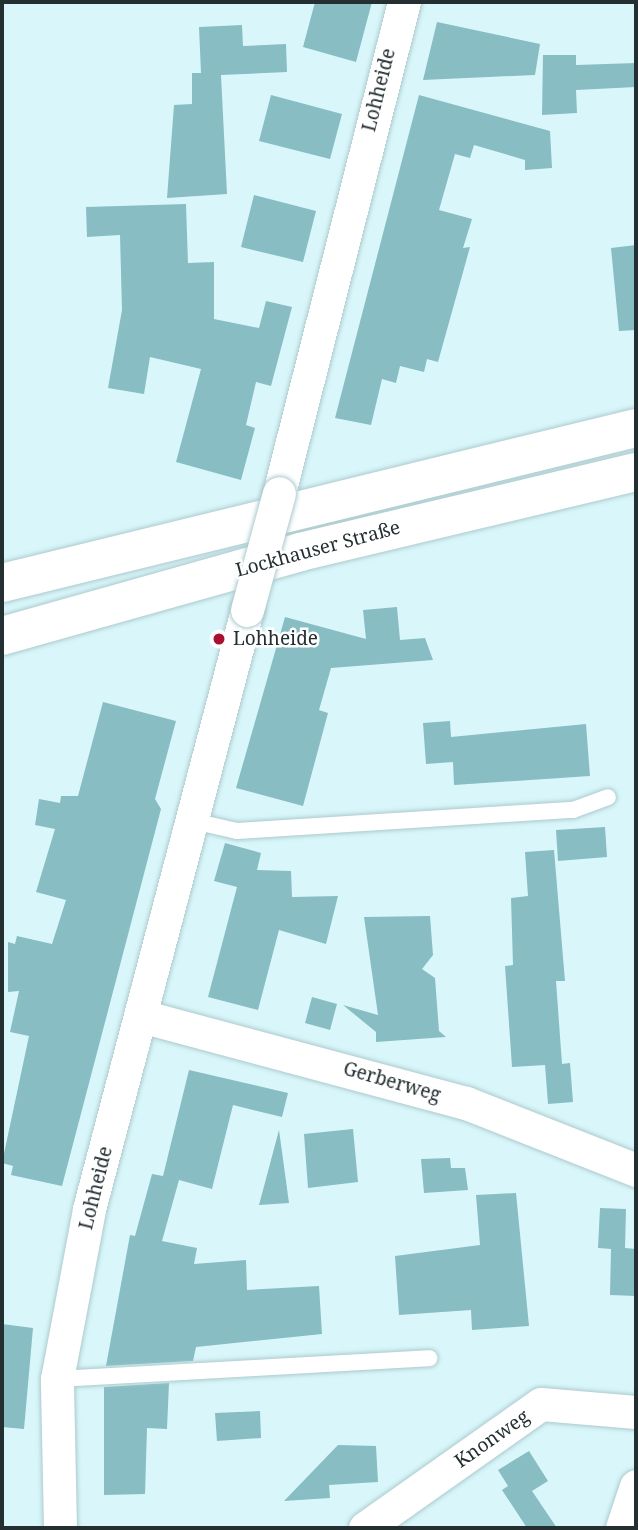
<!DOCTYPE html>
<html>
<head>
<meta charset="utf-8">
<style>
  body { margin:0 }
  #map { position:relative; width:638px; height:1530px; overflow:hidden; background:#d9f7fb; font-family:"Noto Serif",serif }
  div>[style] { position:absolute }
  .building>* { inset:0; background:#87bdc3 }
  .roads { filter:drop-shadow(0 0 2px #adcacd) drop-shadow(0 0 2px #adcacd) }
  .lane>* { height:16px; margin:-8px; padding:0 8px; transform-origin:8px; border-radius:8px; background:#fff }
  .street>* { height:33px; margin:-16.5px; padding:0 16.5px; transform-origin:16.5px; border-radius:16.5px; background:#fff }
  .secondary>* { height:38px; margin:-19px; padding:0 19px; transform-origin:19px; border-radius:19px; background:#fff }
  .bridges { filter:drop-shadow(0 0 2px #adcacd) drop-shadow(0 0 2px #adcacd) }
  .street-bridge>* { height:33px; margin:-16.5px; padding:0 16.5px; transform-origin:16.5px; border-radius:16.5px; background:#fff }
  .dots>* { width:19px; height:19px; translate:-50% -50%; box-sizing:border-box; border:4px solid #fff; border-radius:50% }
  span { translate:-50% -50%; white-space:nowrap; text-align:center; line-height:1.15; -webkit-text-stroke:5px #fff; paint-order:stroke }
  .street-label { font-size:19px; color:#242f31 }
  .poi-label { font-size:19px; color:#242f31 }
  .left { translate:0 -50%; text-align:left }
  .frame { position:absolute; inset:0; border:4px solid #242f31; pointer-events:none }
</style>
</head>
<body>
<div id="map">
  <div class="building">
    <div style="clip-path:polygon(315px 2px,372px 2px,356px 62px,303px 47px)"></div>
    <div style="clip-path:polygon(437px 22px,540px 44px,535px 75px,423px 80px)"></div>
    <div style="clip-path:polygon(242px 25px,243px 46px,286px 44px,287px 72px,221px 75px,227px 194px,167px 198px,174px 105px,192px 104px,192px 73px,201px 73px,199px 27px)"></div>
    <div style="clip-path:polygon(543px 55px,576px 55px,576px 65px,636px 63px,636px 87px,576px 90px,577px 113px,542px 115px)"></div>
    <div style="clip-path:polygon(271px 95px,342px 114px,330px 159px,259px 141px)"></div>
    <div style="clip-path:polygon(419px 95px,550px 131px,552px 168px,525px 170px,525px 160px,474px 145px,470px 158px,455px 154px,439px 210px,472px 219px,463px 248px,470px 247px,438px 362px,427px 359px,424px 372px,400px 366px,396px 383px,382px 379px,371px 425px,335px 418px)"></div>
    <div style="clip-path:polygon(254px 195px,316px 211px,303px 262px,241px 247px)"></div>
    <div style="clip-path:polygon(186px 204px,188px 263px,214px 262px,214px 319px,259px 328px,266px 301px,292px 307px,271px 386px,256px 382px,246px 425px,255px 428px,241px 480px,176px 462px,201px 369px,150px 357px,144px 394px,108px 388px,122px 310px,120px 235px,87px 237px,86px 207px)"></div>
    <div style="clip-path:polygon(636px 245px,636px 330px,619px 331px,611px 248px)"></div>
    <div style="clip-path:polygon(397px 607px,400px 640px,425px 638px,433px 660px,331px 668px,319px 710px,328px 713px,303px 806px,236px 788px,285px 617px,366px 639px,363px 610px)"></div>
    <div style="clip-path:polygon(103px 702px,176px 721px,155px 799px,161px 809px,62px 1186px,11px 1175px,13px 1166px,2px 1163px,29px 1036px,10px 1032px,19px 991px,8px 992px,8px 942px,15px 944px,17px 936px,52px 944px,66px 900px,36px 892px,55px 829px,35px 825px,39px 799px,60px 803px,61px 796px,78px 796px)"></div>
    <div style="clip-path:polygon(450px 721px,451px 737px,586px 724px,590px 776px,454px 785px,453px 762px,426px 764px,423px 723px)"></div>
    <div style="clip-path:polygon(605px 827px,607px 857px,558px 861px,556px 830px)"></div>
    <div style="clip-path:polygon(225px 843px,261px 853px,257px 870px,291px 871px,292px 897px,338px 896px,326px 944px,279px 930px,258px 1010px,208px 997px,237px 887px,214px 881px)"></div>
    <div style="clip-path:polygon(554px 850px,565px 981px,556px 981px,562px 1064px,570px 1063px,573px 1102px,548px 1104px,545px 1065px,512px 1067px,505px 966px,513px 965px,511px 898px,528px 896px,525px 852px)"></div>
    <div style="clip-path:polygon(430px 916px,433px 955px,422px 969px,435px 978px,439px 1031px,446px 1037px,376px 1042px,376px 1032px,343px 1005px,378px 1015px,364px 917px)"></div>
    <div style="clip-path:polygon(312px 997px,337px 1004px,330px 1030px,305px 1023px)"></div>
    <div style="clip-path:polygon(189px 1070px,288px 1093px,282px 1117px,233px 1105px,212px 1189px,179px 1180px,162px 1241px,197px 1248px,194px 1264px,246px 1260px,247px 1290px,319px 1286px,322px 1334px,196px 1347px,193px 1361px,106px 1366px,130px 1235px,135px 1236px,152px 1174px,163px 1176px)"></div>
    <div style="clip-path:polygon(353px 1129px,358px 1182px,308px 1188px,304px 1134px)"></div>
    <div style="clip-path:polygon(279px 1130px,289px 1203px,259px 1205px)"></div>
    <div style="clip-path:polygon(450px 1158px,451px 1168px,465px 1168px,468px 1190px,424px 1193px,421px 1159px)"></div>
    <div style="clip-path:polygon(516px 1193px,529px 1326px,472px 1330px,471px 1310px,399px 1315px,395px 1256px,480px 1245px,476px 1195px)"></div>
    <div style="clip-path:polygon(600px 1208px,626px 1209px,625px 1248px,636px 1249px,636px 1296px,610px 1295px,611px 1249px,598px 1248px)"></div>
    <div style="clip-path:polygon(2px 1324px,33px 1328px,24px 1429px,2px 1427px)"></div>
    <div style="clip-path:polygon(169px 1383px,167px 1429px,147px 1428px,145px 1494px,104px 1495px,104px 1387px)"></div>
    <div style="clip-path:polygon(260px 1411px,261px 1438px,217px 1441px,215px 1413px)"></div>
    <div style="clip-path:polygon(338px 1445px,376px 1446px,378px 1482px,329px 1485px,330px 1498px,284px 1501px)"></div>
    <div style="clip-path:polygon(529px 1451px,548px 1481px,532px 1491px,557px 1528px,527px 1528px,502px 1490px,508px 1486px,498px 1470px)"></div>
  </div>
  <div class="roads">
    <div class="lane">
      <div style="left:193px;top:821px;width:45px;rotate:12.8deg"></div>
      <div style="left:237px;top:831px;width:337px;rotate:-3.6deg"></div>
      <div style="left:573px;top:810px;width:37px;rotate:-20deg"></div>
      <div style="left:57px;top:1379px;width:373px;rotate:-3.2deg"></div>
    </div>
    <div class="street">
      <div style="left:279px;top:493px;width:507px;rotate:-75.72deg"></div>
      <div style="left:141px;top:1016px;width:336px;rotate:15deg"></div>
      <div style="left:466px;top:1103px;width:183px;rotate:21.5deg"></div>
      <div style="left:60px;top:1528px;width:149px;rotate:-91.2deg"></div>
      <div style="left:57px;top:1379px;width:173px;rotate:-79.3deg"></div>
      <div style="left:89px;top:1209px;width:619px;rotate:-75.22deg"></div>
      <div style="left:365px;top:1528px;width:215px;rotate:-35.2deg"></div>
      <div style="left:541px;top:1404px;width:95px;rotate:4.8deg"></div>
      <div style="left:622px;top:1528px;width:44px;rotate:-71.6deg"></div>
    </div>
    <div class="secondary">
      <div style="left:2px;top:583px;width:653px;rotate:-13.74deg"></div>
      <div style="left:2px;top:636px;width:310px;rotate:-15.7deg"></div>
      <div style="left:300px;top:552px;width:345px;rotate:-13.4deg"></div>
    </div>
  </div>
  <div class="bridges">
    <div class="street-bridge">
      <div style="left:247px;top:610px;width:121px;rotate:-74.7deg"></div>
    </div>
  </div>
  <div class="dots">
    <div style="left:219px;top:639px;background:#a81131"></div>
  </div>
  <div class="street-label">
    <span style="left:379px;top:90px;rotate:-76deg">Lohheide</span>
    <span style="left:318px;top:549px;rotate:-15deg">Lockhauser Straße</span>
    <span style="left:392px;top:1082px;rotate:16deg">Gerberweg</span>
    <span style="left:96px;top:1188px;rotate:-76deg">Lohheide</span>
    <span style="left:492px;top:1439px;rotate:-35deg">Knonweg</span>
  </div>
  <div class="poi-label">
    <span class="left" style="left:233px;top:639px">Lohheide</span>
  </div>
  <div class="frame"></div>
</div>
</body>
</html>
